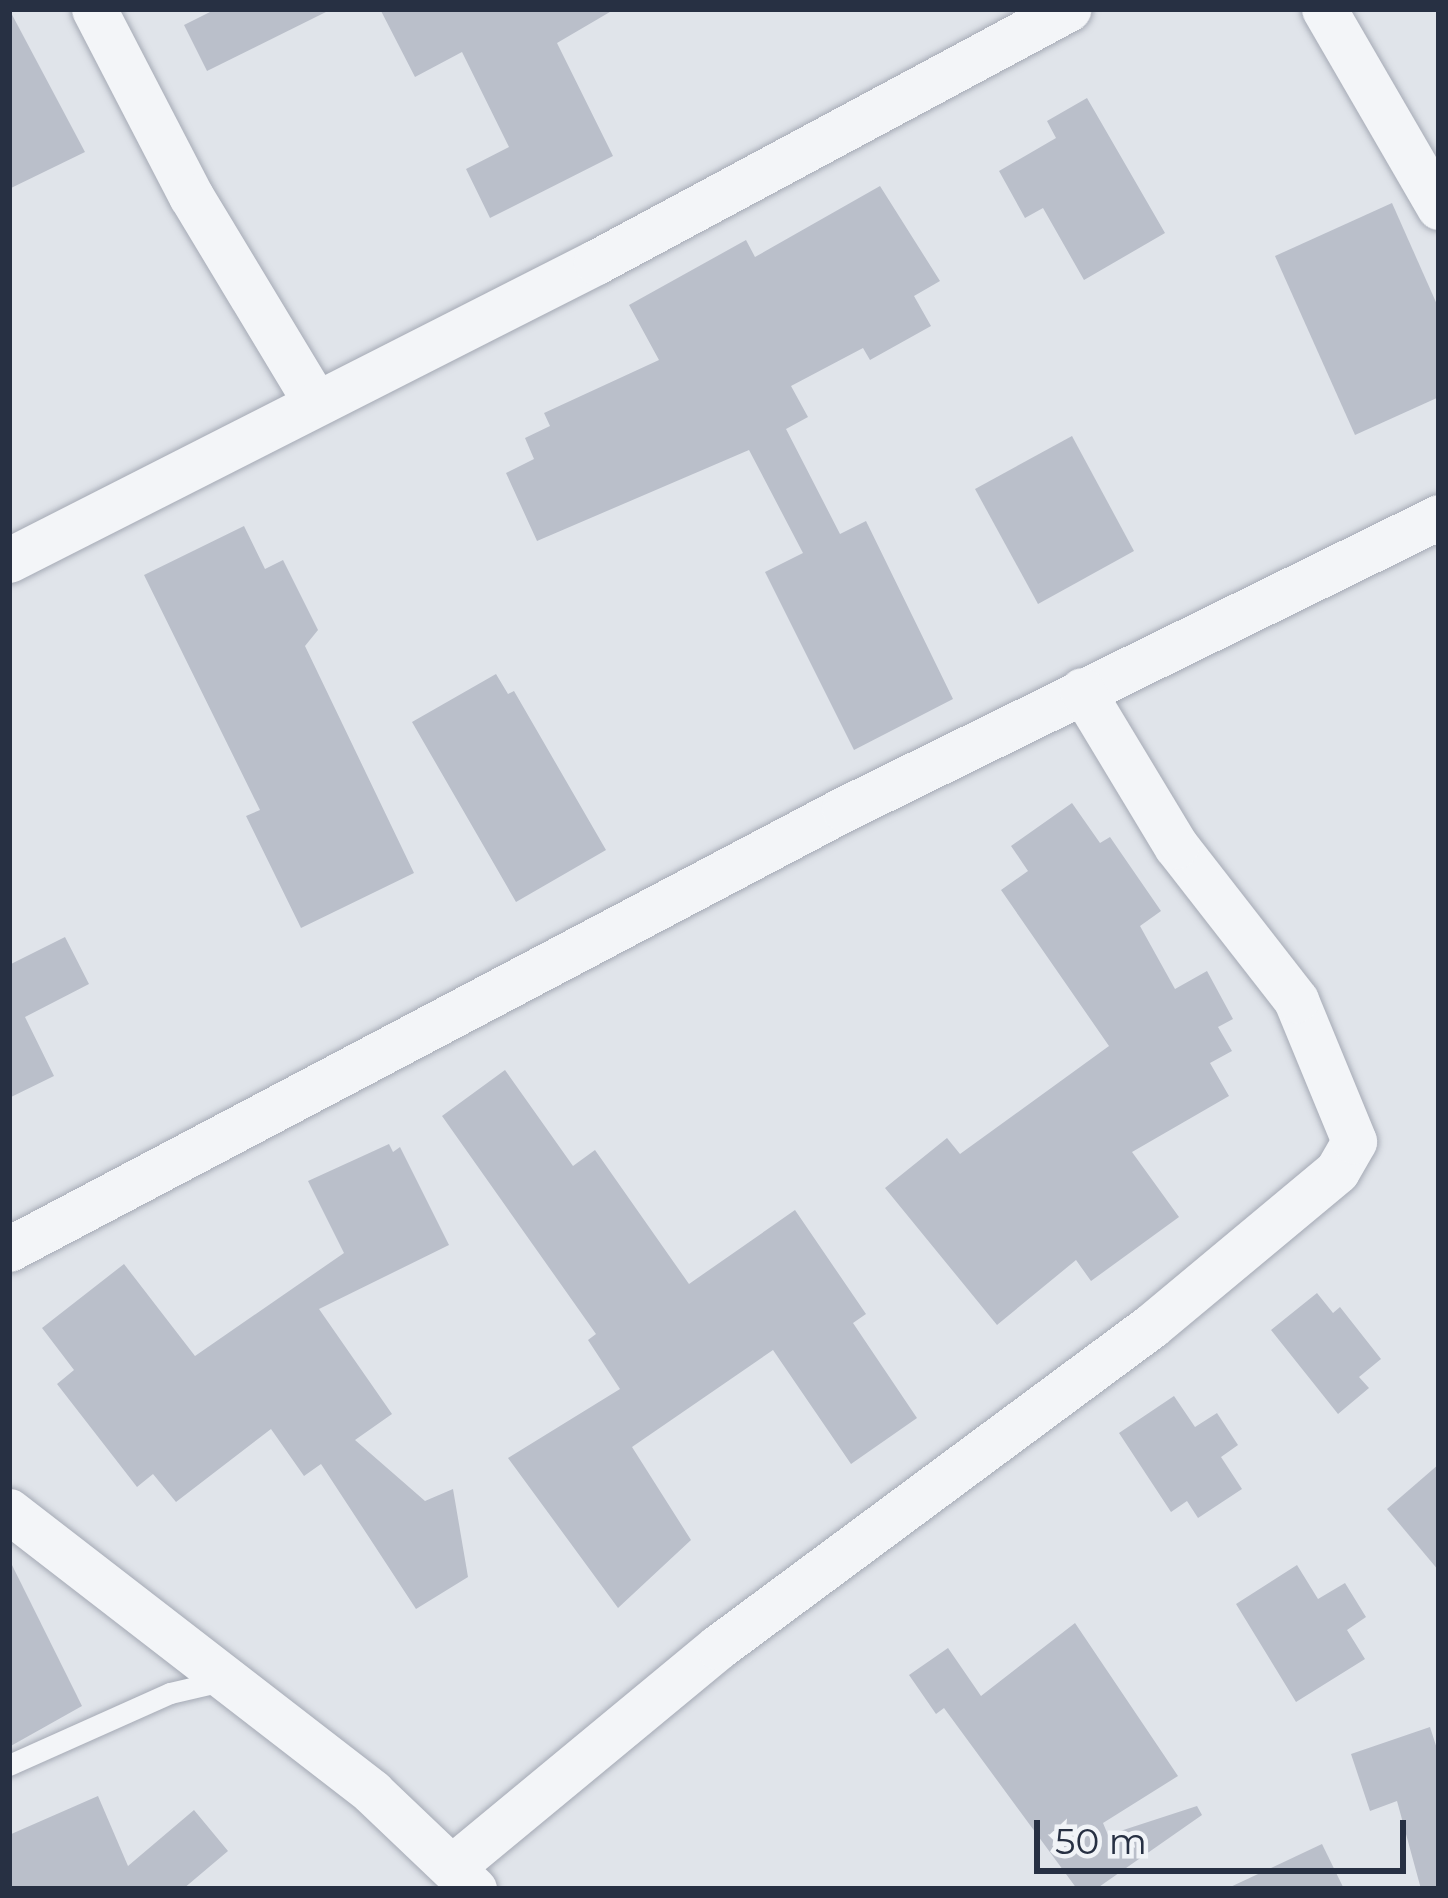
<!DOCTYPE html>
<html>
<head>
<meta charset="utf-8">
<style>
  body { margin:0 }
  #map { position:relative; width:1448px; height:1898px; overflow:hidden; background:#e0e4ea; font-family:Montserrat,sans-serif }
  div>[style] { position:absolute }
  .building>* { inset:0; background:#babfca }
  .roads { filter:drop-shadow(0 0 3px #a5aab5) drop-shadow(0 0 3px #a5aab5) }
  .lane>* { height:21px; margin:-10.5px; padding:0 10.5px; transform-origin:10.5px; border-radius:10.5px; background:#f3f5f8 }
  .street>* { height:45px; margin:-22.5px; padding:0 22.5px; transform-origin:22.5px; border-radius:22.5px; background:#f3f5f8 }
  span { translate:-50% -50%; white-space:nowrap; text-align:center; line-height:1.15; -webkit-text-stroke:9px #f0f3f7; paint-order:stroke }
  .frame { position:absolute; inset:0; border:12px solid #273043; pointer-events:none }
  .scale { position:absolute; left:1034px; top:1820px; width:372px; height:54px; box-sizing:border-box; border:6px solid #273043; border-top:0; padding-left:15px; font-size:36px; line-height:42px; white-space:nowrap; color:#273043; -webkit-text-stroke:9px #f0f3f7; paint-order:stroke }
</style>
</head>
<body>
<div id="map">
  <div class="building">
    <div style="clip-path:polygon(9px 9px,85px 152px,9px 189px)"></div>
    <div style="clip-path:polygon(216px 9px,332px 9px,207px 71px,184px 25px)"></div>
    <div style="clip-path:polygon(380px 9px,615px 9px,557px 43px,613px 156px,490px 218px,466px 169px,509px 147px,462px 52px,415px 77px)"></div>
    <div style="clip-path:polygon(1087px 98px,1165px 233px,1084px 280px,1043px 208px,1025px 218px,999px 171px,1056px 138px,1047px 121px)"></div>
    <div style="clip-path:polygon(880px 186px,940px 281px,914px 296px,931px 326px,870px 360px,863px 348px,791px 386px,808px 417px,786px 429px,840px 534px,866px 521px,953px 699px,854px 750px,765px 572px,803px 553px,749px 450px,537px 541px,506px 473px,534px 459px,525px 438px,550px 426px,544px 413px,659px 360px,629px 305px,746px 240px,755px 257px)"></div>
    <div style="clip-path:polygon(1392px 203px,1439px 309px,1439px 397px,1355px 435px,1275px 256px)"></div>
    <div style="clip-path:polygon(1072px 436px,1134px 551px,1038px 604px,975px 489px)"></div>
    <div style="clip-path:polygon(244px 526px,265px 569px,283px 560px,318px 630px,305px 646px,414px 873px,301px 928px,246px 816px,260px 810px,144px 575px)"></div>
    <div style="clip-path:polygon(496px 674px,508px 694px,514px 691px,606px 850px,516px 902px,412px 722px)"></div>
    <div style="clip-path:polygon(1072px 803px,1100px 843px,1110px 837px,1161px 911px,1140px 926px,1175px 989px,1207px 971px,1233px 1019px,1218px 1027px,1232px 1051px,1210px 1063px,1229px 1096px,1132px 1152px,1179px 1217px,1091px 1281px,1076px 1260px,997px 1325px,885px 1188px,947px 1138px,960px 1154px,1109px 1046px,1001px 890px,1028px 871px,1011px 846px)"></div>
    <div style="clip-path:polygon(65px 937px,89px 984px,25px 1017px,54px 1076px,9px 1098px,9px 965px)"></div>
    <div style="clip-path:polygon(505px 1070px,573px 1166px,595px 1150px,689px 1284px,795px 1210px,866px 1314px,853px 1323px,917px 1418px,851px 1464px,773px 1350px,632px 1447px,691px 1540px,618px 1608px,508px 1458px,620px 1389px,588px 1340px,596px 1334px,442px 1116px)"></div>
    <div style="clip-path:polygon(389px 1144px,393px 1152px,400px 1147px,449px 1245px,319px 1309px,392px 1414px,355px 1440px,425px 1501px,453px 1489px,468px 1577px,416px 1609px,321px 1464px,304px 1476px,271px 1429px,176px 1502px,153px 1474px,137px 1487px,57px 1384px,74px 1370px,42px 1328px,124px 1264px,195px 1356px,344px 1253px,308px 1181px)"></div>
    <div style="clip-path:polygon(1317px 1293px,1333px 1313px,1340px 1307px,1381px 1359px,1359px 1377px,1369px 1388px,1338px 1414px,1271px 1330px)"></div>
    <div style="clip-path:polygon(1174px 1396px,1195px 1427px,1217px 1413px,1238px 1445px,1221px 1457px,1242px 1489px,1198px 1518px,1187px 1501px,1171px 1512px,1119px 1433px)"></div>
    <div style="clip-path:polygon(1439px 1464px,1439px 1571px,1387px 1509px)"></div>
    <div style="clip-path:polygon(9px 1559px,82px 1706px,9px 1747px)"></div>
    <div style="clip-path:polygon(1297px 1565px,1318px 1599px,1345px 1583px,1366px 1617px,1347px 1630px,1365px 1659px,1296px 1702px,1236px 1604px)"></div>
    <div style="clip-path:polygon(1075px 1623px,1178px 1776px,1103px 1823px,1108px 1835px,1197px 1806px,1202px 1815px,1096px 1889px,1077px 1889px,944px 1708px,936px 1714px,909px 1675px,948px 1648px,981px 1696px)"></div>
    <div style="clip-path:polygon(1430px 1727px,1439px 1755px,1439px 1889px,1421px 1889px,1397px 1801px,1370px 1811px,1351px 1754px)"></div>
    <div style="clip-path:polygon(98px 1796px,128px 1866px,194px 1810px,228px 1851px,183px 1889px,9px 1889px,9px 1835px)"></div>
    <div style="clip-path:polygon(1322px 1844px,1344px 1889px,1226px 1889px)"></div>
  </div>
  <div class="roads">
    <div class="lane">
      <div style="left:9px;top:1765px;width:176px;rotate:-24.1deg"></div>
      <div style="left:170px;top:1693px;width:53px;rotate:-13deg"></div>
    </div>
    <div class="street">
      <div style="left:94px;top:9px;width:211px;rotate:62.6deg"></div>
      <div style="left:191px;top:196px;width:238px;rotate:58.9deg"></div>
      <div style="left:1324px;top:9px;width:229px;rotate:59.9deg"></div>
      <div style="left:9px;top:560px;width:658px;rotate:-26.92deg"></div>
      <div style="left:596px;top:262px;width:536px;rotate:-28.19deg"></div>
      <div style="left:9px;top:1249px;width:944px;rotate:-27.79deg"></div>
      <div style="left:844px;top:809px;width:663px;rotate:-26.14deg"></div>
      <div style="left:9px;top:1511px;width:459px;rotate:37.7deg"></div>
      <div style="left:372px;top:1792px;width:141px;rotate:43.6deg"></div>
      <div style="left:452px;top:1867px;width:345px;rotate:-39.6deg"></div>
      <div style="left:718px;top:1647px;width:539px;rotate:-36.55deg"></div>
      <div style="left:1151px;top:1326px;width:242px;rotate:-39.8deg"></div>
      <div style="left:1337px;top:1171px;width:34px;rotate:-60deg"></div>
      <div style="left:1354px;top:1141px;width:152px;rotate:-112.4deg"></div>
      <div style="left:1296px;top:1000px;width:195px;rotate:-127.9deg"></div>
      <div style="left:1176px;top:846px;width:182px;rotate:-121.1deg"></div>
    </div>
  </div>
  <div class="frame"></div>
  <div class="scale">50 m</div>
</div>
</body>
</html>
